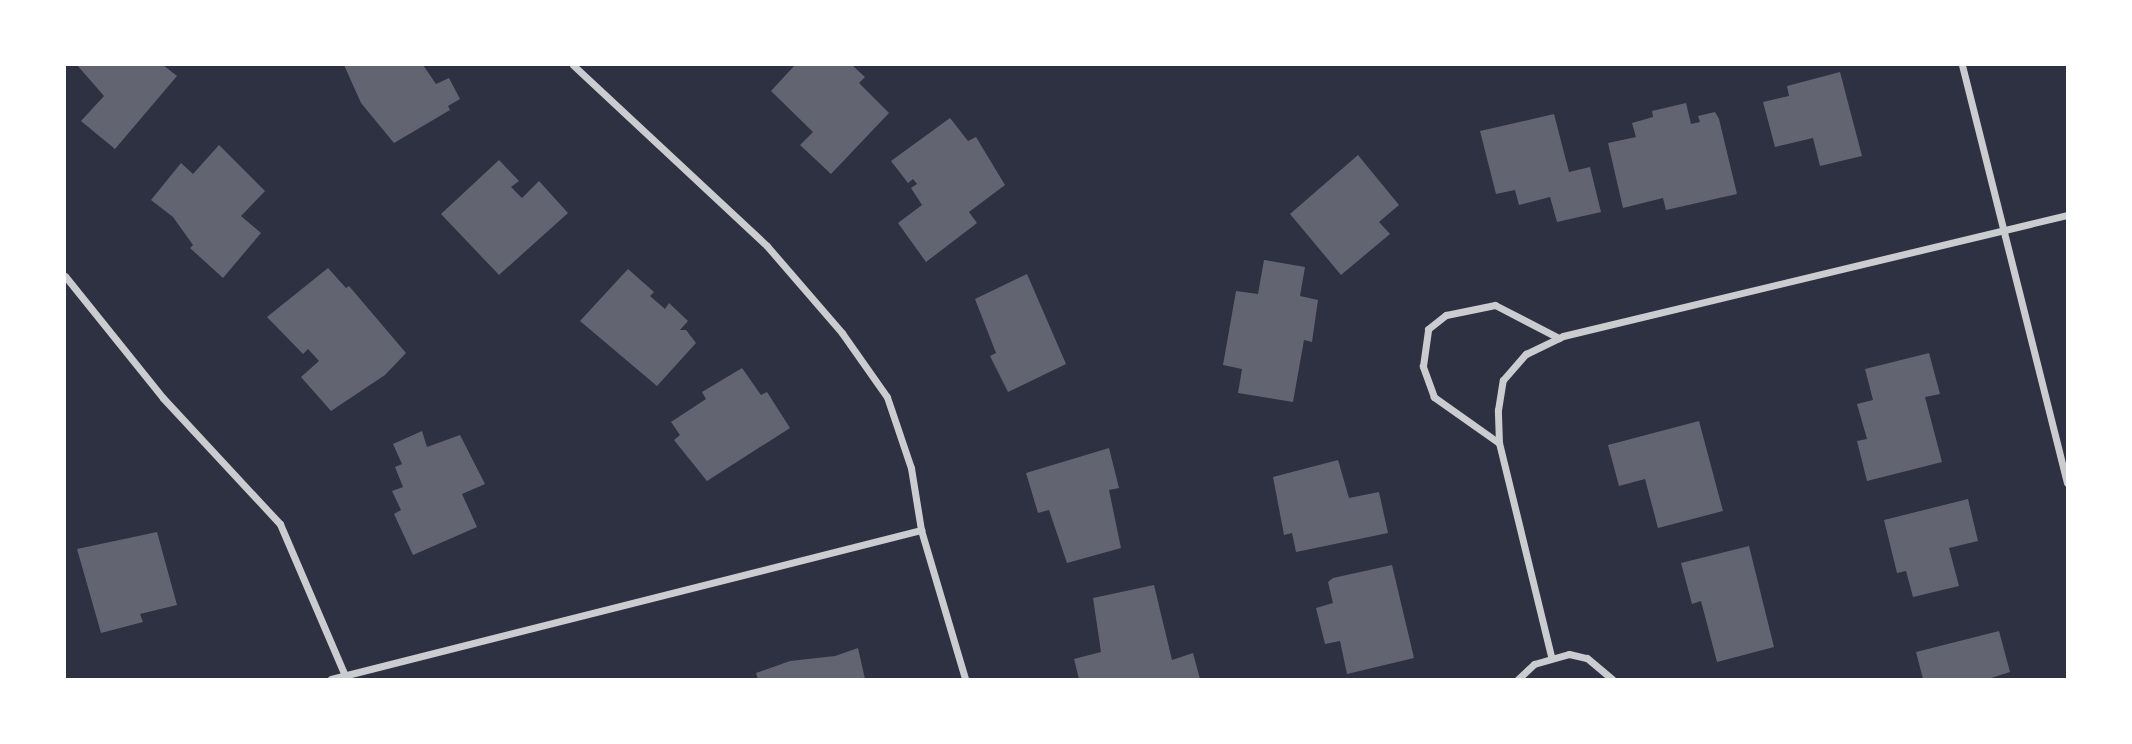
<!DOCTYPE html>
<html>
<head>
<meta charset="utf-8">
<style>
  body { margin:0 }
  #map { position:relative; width:2132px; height:744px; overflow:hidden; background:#2d3142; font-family:Mulish,sans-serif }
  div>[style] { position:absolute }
  .building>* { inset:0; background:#626471 }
  .minor>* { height:7px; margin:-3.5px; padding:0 3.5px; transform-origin:3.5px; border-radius:3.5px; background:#caccd0 }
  span { translate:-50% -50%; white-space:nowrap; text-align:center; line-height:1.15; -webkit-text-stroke:5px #fff; paint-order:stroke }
  .frame { position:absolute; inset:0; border:66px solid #fff; pointer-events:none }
</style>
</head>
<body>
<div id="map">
  <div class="building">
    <div style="clip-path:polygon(77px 65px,163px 65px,177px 76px,115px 149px,81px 121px,104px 96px)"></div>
    <div style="clip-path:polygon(344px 65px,423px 65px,436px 84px,449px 78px,460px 99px,448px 106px,450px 110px,394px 143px,361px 103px)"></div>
    <div style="clip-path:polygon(795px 65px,852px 65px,865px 77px,859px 83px,889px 113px,831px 174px,800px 145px,813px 132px,771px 91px)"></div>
    <div style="clip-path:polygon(1840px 72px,1862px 156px,1820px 166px,1813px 138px,1775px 147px,1763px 102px,1789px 96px,1787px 86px)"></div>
    <div style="clip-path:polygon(1686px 103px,1691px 124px,1700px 122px,1698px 116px,1715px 112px,1719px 119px,1737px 194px,1666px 210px,1663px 198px,1623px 208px,1608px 143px,1636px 137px,1632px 123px,1653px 117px,1652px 111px)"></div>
    <div style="clip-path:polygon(1554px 114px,1569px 172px,1590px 167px,1601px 212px,1557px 222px,1550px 197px,1519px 205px,1515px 190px,1496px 194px,1480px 131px)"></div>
    <div style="clip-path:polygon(950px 118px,968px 141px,976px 137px,1005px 185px,969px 212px,977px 223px,926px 262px,898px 223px,922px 205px,911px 188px,917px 184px,913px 179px,908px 183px,891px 161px)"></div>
    <div style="clip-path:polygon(219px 145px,265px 191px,241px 216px,261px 233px,223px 278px,190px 248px,193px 245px,173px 217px,151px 200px,181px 163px,193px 174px)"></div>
    <div style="clip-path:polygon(1358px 155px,1399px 205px,1379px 222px,1390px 234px,1341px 275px,1290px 214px)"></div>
    <div style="clip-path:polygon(499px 160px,519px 181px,511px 187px,522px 198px,539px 181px,568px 213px,499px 275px,441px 214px)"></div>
    <div style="clip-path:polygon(1264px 260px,1305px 267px,1300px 296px,1318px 300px,1312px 342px,1304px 340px,1293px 402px,1238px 393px,1242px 369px,1223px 365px,1236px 291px,1258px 294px)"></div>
    <div style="clip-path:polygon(328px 268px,346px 288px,349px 286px,406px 353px,385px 375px,331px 411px,301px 377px,319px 361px,308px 349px,303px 354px,267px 317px)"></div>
    <div style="clip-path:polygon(628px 269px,654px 292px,650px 296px,665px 309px,669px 303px,688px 321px,680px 330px,686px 330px,696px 343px,657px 386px,580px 321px)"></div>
    <div style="clip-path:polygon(1027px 274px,1066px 364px,1008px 392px,990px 356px,996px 353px,975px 299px)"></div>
    <div style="clip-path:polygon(1929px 353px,1940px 394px,1925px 397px,1942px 462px,1867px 481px,1857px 441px,1867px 439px,1857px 404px,1873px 400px,1865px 369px)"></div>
    <div style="clip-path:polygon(742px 368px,761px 395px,767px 392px,790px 428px,707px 481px,674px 440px,680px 435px,671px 422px,706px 399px,702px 392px)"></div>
    <div style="clip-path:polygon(1699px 421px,1723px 511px,1658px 528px,1645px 479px,1619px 486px,1608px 445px)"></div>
    <div style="clip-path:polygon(422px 431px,427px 447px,460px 435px,485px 484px,462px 494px,477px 527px,413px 555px,394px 514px,401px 510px,392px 491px,403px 487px,395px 467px,402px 464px,393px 444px)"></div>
    <div style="clip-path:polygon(1109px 448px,1119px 488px,1109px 490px,1121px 548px,1067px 563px,1049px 510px,1038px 513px,1026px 473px)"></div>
    <div style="clip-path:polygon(1338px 460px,1349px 498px,1379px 492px,1388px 533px,1296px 552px,1292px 533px,1284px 535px,1273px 477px)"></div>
    <div style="clip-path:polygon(1968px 499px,1978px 541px,1949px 548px,1959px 586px,1913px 597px,1906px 571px,1897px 573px,1884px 520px)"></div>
    <div style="clip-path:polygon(157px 532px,177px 605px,140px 614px,143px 622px,101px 633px,77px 549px)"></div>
    <div style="clip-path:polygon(1749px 546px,1774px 647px,1717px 662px,1701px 601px,1692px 604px,1681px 563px)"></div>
    <div style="clip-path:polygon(1392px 565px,1414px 658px,1347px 674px,1340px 641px,1325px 644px,1316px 608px,1333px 603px,1328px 582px,1333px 578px)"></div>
    <div style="clip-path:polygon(1154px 585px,1172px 660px,1193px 653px,1200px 679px,1079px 679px,1074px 659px,1101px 652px,1093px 598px)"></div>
    <div style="clip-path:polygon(1999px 631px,2010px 672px,1988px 679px,1923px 679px,1916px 652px)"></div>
    <div style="clip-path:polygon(858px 648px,865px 679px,758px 679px,756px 673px,790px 661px,835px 656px)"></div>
  </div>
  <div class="minor">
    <div style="left:573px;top:65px;width:265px;rotate:43deg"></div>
    <div style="left:767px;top:246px;width:115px;rotate:49.2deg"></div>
    <div style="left:842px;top:333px;width:78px;rotate:54.9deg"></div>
    <div style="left:887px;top:397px;width:75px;rotate:71.3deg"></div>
    <div style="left:911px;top:468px;width:63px;rotate:80.8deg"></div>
    <div style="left:921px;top:530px;width:155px;rotate:73.5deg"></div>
    <div style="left:1962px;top:65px;width:431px;rotate:75.9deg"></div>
    <div style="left:65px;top:276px;width:156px;rotate:51.2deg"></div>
    <div style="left:163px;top:398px;width:172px;rotate:47.1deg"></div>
    <div style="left:280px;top:524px;width:165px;rotate:66.8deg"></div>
    <div style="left:1499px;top:443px;width:80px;rotate:-144.7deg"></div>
    <div style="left:1434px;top:397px;width:33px;rotate:-110deg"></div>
    <div style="left:1423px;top:366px;width:37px;rotate:-82deg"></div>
    <div style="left:1428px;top:329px;width:23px;rotate:-38deg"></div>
    <div style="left:1446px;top:315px;width:50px;rotate:-11.5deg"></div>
    <div style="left:1495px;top:305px;width:72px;rotate:27.3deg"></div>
    <div style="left:1551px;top:656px;width:219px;rotate:-103.7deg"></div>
    <div style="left:1499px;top:443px;width:33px;rotate:-92deg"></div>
    <div style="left:1498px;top:410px;width:30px;rotate:-81deg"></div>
    <div style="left:1503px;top:380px;width:35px;rotate:-49deg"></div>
    <div style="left:1526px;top:354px;width:41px;rotate:-25.9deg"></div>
    <div style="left:1563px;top:336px;width:518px;rotate:-13.5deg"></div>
    <div style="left:331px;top:679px;width:609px;rotate:-14.17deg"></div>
    <div style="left:1518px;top:679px;width:22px;rotate:-43deg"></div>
    <div style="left:1534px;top:664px;width:36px;rotate:-16deg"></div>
    <div style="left:1569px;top:654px;width:18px;rotate:13deg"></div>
    <div style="left:1587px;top:658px;width:33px;rotate:40deg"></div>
  </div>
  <div class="frame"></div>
</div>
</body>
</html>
